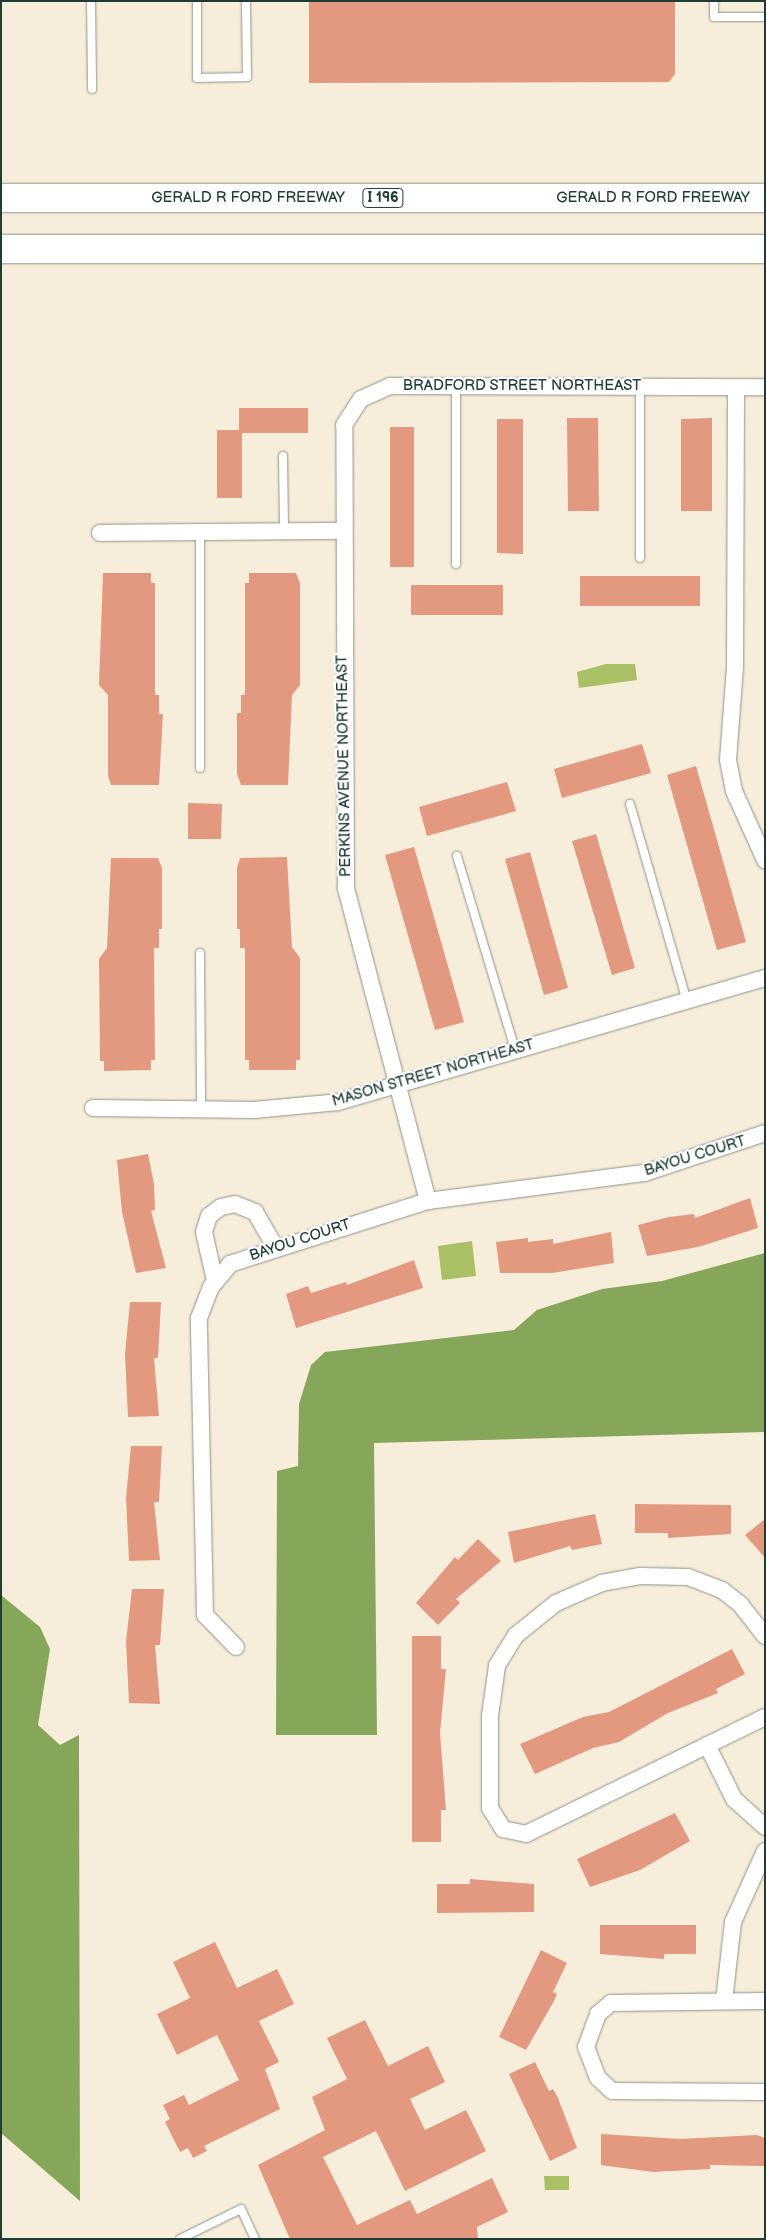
<!DOCTYPE html>
<html>
<head>
<meta charset="utf-8">
<style>
  body { margin:0 }
  #map { position:relative; width:766px; height:2240px; overflow:hidden; background:#f7eddb; font-family:"Balsamiq Sans",sans-serif }
  div>[style] { position:absolute }
  .green>* { inset:0; background:#a9c065 }
  .forest>* { inset:0; background:#86a65a }
  .building>* { inset:0; background:#e39880 }
  .roads { filter:drop-shadow(0 0 1px #8b9588) drop-shadow(0 0 1px #8b9588) }
  .lane>* { height:8px; margin:-4px; padding:0 4px; transform-origin:4px; border-radius:4px; background:#fff }
  .street>* { height:16px; margin:-8px; padding:0 8px; transform-origin:8px; border-radius:8px; background:#fff }
  .highway>* { height:28px; margin:-14px; padding:0 14px; transform-origin:14px; border-radius:14px; background:#fff }
  span { translate:-50% -50%; white-space:nowrap; text-align:center; line-height:1.15; -webkit-text-stroke:4.5px #fff; paint-order:stroke }
  .shield-label span { padding:1px 4px; background:#fff; border:1px solid; border-radius:4px; -webkit-text-stroke-width:0 }
  .shield-label { font-size:14px; color:#1f3d34; font-weight:700 }
  .street-label { font-size:15px; color:#1f3d34 }
  .frame { position:absolute; inset:0; border:2px solid #1f3d34; pointer-events:none }
</style>
</head>
<body>
<div id="map">
  <div class="green">
    <div style="clip-path:polygon(606px 664px,635px 664px,637px 680px,579px 688px,577px 672px)"></div>
    <div style="clip-path:polygon(472px 1241px,476px 1276px,442px 1280px,438px 1246px)"></div>
    <div style="clip-path:polygon(544px 2176px,569px 2176px,569px 2190px,545px 2190px)"></div>
  </div>
  <div class="forest">
    <div style="clip-path:polygon(765px 1253px,765px 1432px,374px 1443px,377px 1735px,276px 1735px,277px 1471px,298px 1466px,299px 1404px,311px 1365px,325px 1352px,514px 1330px,537px 1310px,602px 1289px,662px 1281px)"></div>
    <div style="clip-path:polygon(1px 1595px,40px 1627px,50px 1649px,38px 1725px,60px 1745px,79px 1735px,80px 2201px,1px 2133px)"></div>
  </div>
  <div class="building">
    <div style="clip-path:polygon(309px 1px,675px 1px,675px 74px,669px 82px,309px 83px)"></div>
    <div style="clip-path:polygon(239px 408px,308px 408px,308px 433px,242px 433px,242px 498px,217px 498px,217px 430px,239px 430px)"></div>
    <div style="clip-path:polygon(567px 418px,598px 418px,599px 511px,568px 511px)"></div>
    <div style="clip-path:polygon(712px 418px,712px 511px,681px 511px,681px 419px)"></div>
    <div style="clip-path:polygon(497px 419px,523px 419px,523px 554px,497px 553px)"></div>
    <div style="clip-path:polygon(390px 427px,414px 427px,414px 567px,390px 567px)"></div>
    <div style="clip-path:polygon(103px 573px,151px 573px,151px 583px,155px 583px,155px 695px,159px 695px,159px 714px,163px 714px,159px 785px,111px 785px,108px 775px,108px 695px,99px 685px)"></div>
    <div style="clip-path:polygon(249px 573px,296px 573px,300px 583px,300px 685px,292px 695px,288px 785px,241px 785px,237px 774px,237px 713px,241px 713px,241px 695px,245px 695px,245px 583px,249px 583px)"></div>
    <div style="clip-path:polygon(580px 576px,700px 576px,700px 606px,580px 606px)"></div>
    <div style="clip-path:polygon(411px 585px,503px 585px,503px 615px,411px 615px)"></div>
    <div style="clip-path:polygon(642px 744px,651px 773px,562px 798px,554px 769px)"></div>
    <div style="clip-path:polygon(696px 766px,746px 942px,717px 950px,667px 775px)"></div>
    <div style="clip-path:polygon(507px 782px,516px 811px,427px 836px,419px 807px)"></div>
    <div style="clip-path:polygon(188px 803px,222px 804px,221px 839px,188px 839px)"></div>
    <div style="clip-path:polygon(596px 834px,635px 968px,612px 975px,572px 841px)"></div>
    <div style="clip-path:polygon(414px 847px,464px 1022px,435px 1030px,385px 855px)"></div>
    <div style="clip-path:polygon(530px 852px,568px 988px,544px 995px,505px 859px)"></div>
    <div style="clip-path:polygon(287px 857px,292px 947px,300px 958px,300px 1060px,296px 1060px,296px 1070px,249px 1070px,249px 1060px,245px 1060px,245px 948px,240px 948px,240px 929px,237px 929px,237px 868px,240px 858px)"></div>
    <div style="clip-path:polygon(111px 858px,158px 858px,162px 868px,162px 929px,159px 929px,159px 948px,154px 948px,155px 1060px,151px 1060px,151px 1070px,104px 1071px,104px 1061px,100px 1061px,99px 959px,107px 948px)"></div>
    <div style="clip-path:polygon(148px 1154px,154px 1184px,155px 1210px,151px 1211px,166px 1268px,136px 1273px,122px 1212px,117px 1160px)"></div>
    <div style="clip-path:polygon(750px 1198px,758px 1228px,698px 1247px,647px 1256px,638px 1225px,669px 1217px,694px 1214px,695px 1218px)"></div>
    <div style="clip-path:polygon(611px 1232px,614px 1263px,552px 1273px,500px 1273px,496px 1242px,528px 1238px,528px 1242px,553px 1239px,553px 1244px)"></div>
    <div style="clip-path:polygon(414px 1260px,423px 1288px,296px 1328px,286px 1294px,308px 1286px,311px 1293px,346px 1282px,347px 1285px)"></div>
    <div style="clip-path:polygon(130px 1302px,161px 1302px,158px 1358px,154px 1358px,159px 1416px,128px 1417px,125px 1354px)"></div>
    <div style="clip-path:polygon(131px 1446px,162px 1446px,159px 1502px,154px 1502px,160px 1560px,129px 1561px,126px 1498px)"></div>
    <div style="clip-path:polygon(635px 1504px,731px 1505px,731px 1534px,668px 1538px,668px 1533px,635px 1533px)"></div>
    <div style="clip-path:polygon(595px 1514px,602px 1544px,572px 1550px,570px 1546px,514px 1563px,508px 1532px)"></div>
    <div style="clip-path:polygon(765px 1519px,765px 1558px,745px 1535px)"></div>
    <div style="clip-path:polygon(478px 1539px,501px 1561px,456px 1599px,460px 1603px,438px 1625px,416px 1603px,455px 1557px,458px 1560px)"></div>
    <div style="clip-path:polygon(132px 1589px,164px 1589px,160px 1645px,155px 1645px,160px 1704px,129px 1703px,126px 1641px)"></div>
    <div style="clip-path:polygon(412px 1636px,441px 1636px,441px 1669px,446px 1669px,440px 1733px,446px 1810px,441px 1810px,441px 1842px,412px 1842px)"></div>
    <div style="clip-path:polygon(732px 1649px,745px 1674px,716px 1689px,718px 1693px,668px 1713px,619px 1742px,593px 1748px,535px 1774px,520px 1744px,583px 1717px,609px 1712px)"></div>
    <div style="clip-path:polygon(675px 1813px,690px 1841px,640px 1870px,590px 1887px,577px 1859px)"></div>
    <div style="clip-path:polygon(470px 1879px,534px 1884px,534px 1912px,437px 1913px,437px 1884px,470px 1884px)"></div>
    <div style="clip-path:polygon(600px 1925px,696px 1925px,696px 1954px,664px 1954px,664px 1959px,600px 1954px)"></div>
    <div style="clip-path:polygon(215px 1942px,237px 1988px,277px 1969px,294px 2004px,259px 2021px,279px 2062px,265px 2069px,280px 2109px,204px 2146px,207px 2151px,193px 2158px,188px 2148px,180px 2152px,165px 2122px,170px 2119px,163px 2105px,184px 2095px,189px 2105px,239px 2080px,217px 2035px,177px 2055px,157px 2014px,190px 1998px,173px 1962px)"></div>
    <div style="clip-path:polygon(541px 1950px,567px 1963px,553px 1992px,557px 1994px,554px 2001px,526px 2050px,499px 2037px)"></div>
    <div style="clip-path:polygon(365px 2020px,388px 2066px,428px 2046px,445px 2082px,410px 2099px,425px 2130px,466px 2110px,486px 2151px,405px 2191px,376px 2131px,323px 2157px,357px 2225px,410px 2200px,417px 2214px,492px 2178px,508px 2212px,477px 2227px,478px 2239px,290px 2239px,258px 2165px,325px 2130px,312px 2097px,347px 2079px,327px 2038px)"></div>
    <div style="clip-path:polygon(535px 2062px,549px 2091px,553px 2089px,558px 2098px,577px 2148px,550px 2161px,509px 2074px)"></div>
    <div style="clip-path:polygon(601px 2134px,680px 2139px,757px 2135px,765px 2138px,765px 2166px,710px 2165px,710px 2169px,653px 2172px,601px 2165px)"></div>
  </div>
  <div class="roads">
    <div class="lane">
      <div style="left:91px;top:1px;width:88px;rotate:89.3deg"></div>
      <div style="left:197px;top:1px;width:77px;rotate:90deg"></div>
      <div style="left:197px;top:78px;width:50px;rotate:-1.1deg"></div>
      <div style="left:247px;top:77px;width:76px;rotate:-90.8deg"></div>
      <div style="left:714px;top:1px;width:16px;rotate:90deg"></div>
      <div style="left:714px;top:17px;width:51px"></div>
      <div style="left:456px;top:385px;width:179px;rotate:90deg"></div>
      <div style="left:640px;top:387px;width:171px;rotate:90deg"></div>
      <div style="left:283px;top:456px;width:76px;rotate:89.2deg"></div>
      <div style="left:200px;top:533px;width:235px;rotate:90deg"></div>
      <div style="left:630px;top:804px;width:205px;rotate:73.9deg"></div>
      <div style="left:457px;top:856px;width:202px;rotate:73.3deg"></div>
      <div style="left:200px;top:953px;width:157px;rotate:89.6deg"></div>
      <div style="left:180px;top:2239px;width:68px;rotate:-26.2deg"></div>
      <div style="left:241px;top:2209px;width:33px;rotate:65deg"></div>
    </div>
    <div class="street">
      <div style="left:736px;top:388px;width:279px;rotate:90.2deg"></div>
      <div style="left:735px;top:667px;width:93px;rotate:94.3deg"></div>
      <div style="left:728px;top:760px;width:32px;rotate:79deg"></div>
      <div style="left:734px;top:791px;width:76px;rotate:65.8deg"></div>
      <div style="left:100px;top:533px;width:241px;rotate:-0.5deg"></div>
      <div style="left:93px;top:1108px;width:161px;rotate:0.7deg"></div>
      <div style="left:254px;top:1110px;width:84px;rotate:-5.4deg"></div>
      <div style="left:338px;top:1102px;width:445px;rotate:-16.2deg"></div>
      <div style="left:428px;top:1201px;width:324px;rotate:-104.7deg"></div>
      <div style="left:346px;top:888px;width:463px;rotate:-90.2deg"></div>
      <div style="left:344px;top:425px;width:31px;rotate:-57deg"></div>
      <div style="left:361px;top:399px;width:32px;rotate:-24deg"></div>
      <div style="left:390px;top:386px;width:375px;rotate:0.2deg"></div>
      <div style="left:215px;top:1281px;width:50px;rotate:-102.7deg"></div>
      <div style="left:204px;top:1232px;width:17px;rotate:-73deg"></div>
      <div style="left:209px;top:1216px;width:15px;rotate:-37deg"></div>
      <div style="left:221px;top:1207px;width:14px;rotate:-12deg"></div>
      <div style="left:235px;top:1204px;width:22px;rotate:22deg"></div>
      <div style="left:255px;top:1212px;width:39px;rotate:60deg"></div>
      <div style="left:765px;top:1636px;width:41px;rotate:-128deg"></div>
      <div style="left:740px;top:1604px;width:23px;rotate:-142deg"></div>
      <div style="left:722px;top:1590px;width:36px;rotate:-159deg"></div>
      <div style="left:688px;top:1577px;width:48px;rotate:-178.8deg"></div>
      <div style="left:640px;top:1576px;width:39px;rotate:170deg"></div>
      <div style="left:602px;top:1583px;width:50px;rotate:156.5deg"></div>
      <div style="left:556px;top:1603px;width:51px;rotate:141.3deg"></div>
      <div style="left:516px;top:1635px;width:36px;rotate:122deg"></div>
      <div style="left:497px;top:1666px;width:50px;rotate:98deg"></div>
      <div style="left:490px;top:1716px;width:92px;rotate:90deg"></div>
      <div style="left:490px;top:1808px;width:25px;rotate:58deg"></div>
      <div style="left:503px;top:1829px;width:24px;rotate:12deg"></div>
      <div style="left:526px;top:1834px;width:266px;rotate:-26.1deg"></div>
      <div style="left:236px;top:1647px;width:45px;rotate:-134.1deg"></div>
      <div style="left:205px;top:1615px;width:297px;rotate:-91.2deg"></div>
      <div style="left:199px;top:1318px;width:33px;rotate:-69deg"></div>
      <div style="left:211px;top:1287px;width:30px;rotate:-50deg"></div>
      <div style="left:230px;top:1264px;width:208px;rotate:-17.7deg"></div>
      <div style="left:428px;top:1201px;width:219px;rotate:-7.4deg"></div>
      <div style="left:645px;top:1173px;width:126px;rotate:-18.4deg"></div>
      <div style="left:707px;top:1745px;width:60px;rotate:63.4deg"></div>
      <div style="left:734px;top:1799px;width:42px;rotate:42.1deg"></div>
      <div style="left:724px;top:2001px;width:80px;rotate:-83.5deg"></div>
      <div style="left:733px;top:1922px;width:78px;rotate:-65.7deg"></div>
      <div style="left:765px;top:2001px;width:154px;rotate:179.3deg"></div>
      <div style="left:611px;top:2003px;width:17px;rotate:140deg"></div>
      <div style="left:598px;top:2014px;width:35px;rotate:110deg"></div>
      <div style="left:586px;top:2047px;width:33px;rotate:69deg"></div>
      <div style="left:598px;top:2078px;width:19px;rotate:43deg"></div>
      <div style="left:612px;top:2091px;width:153px;rotate:0.4deg"></div>
    </div>
    <div class="highway">
      <div style="left:1px;top:198px;width:764px"></div>
      <div style="left:1px;top:249px;width:764px"></div>
    </div>
  </div>
  <div class="shield-label">
    <span style="left:383px;top:198px">I 196</span>
  </div>
  <div class="street-label">
    <span style="left:248px;top:198px">GERALD R FORD FREEWAY</span>
    <span style="left:653px;top:198px">GERALD R FORD FREEWAY</span>
    <span style="left:522px;top:386px">BRADFORD STREET NORTHEAST</span>
    <span style="left:344px;top:766px;rotate:-91deg">PERKINS AVENUE NORTHEAST</span>
    <span style="left:433px;top:1073px;rotate:-16deg">MASON STREET NORTHEAST</span>
    <span style="left:695px;top:1156px;rotate:-17deg">BAYOU COURT</span>
    <span style="left:300px;top:1240px;rotate:-18deg">BAYOU COURT</span>
  </div>
  <div class="frame"></div>
</div>
</body>
</html>
